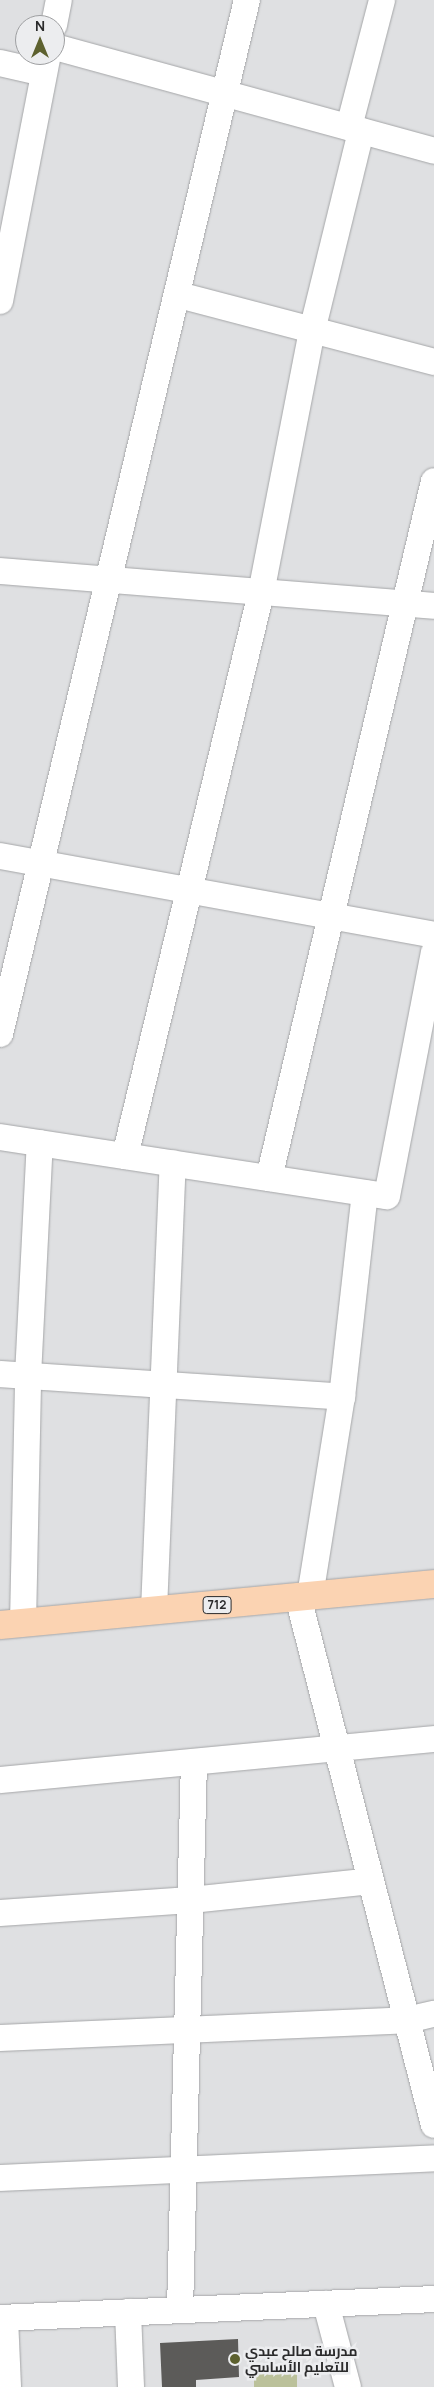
<!DOCTYPE html>
<html>
<head>
<meta charset="utf-8">
<style>
  body { margin:0 }
  #map { position:relative; width:434px; height:2387px; overflow:hidden; background:#dfe0e2; font-family:Manrope,Cairo,sans-serif }
  div>[style] { position:absolute }
  .green>* { inset:0; background:#bbc19b }
  .building>* { inset:0; background:#5c5b59 }
  .roads { filter:drop-shadow(0 0 1px #a5a6a8) drop-shadow(0 0 1px #a5a6a8) }
  .minor>* { height:26px; margin:-13px; padding:0 13px; transform-origin:13px; border-radius:13px; background:#fff }
  .major>* { height:28px; margin:-14px; padding:0 14px; transform-origin:14px; border-radius:14px; background:#fbd3b2 }
  .dots>* { width:14px; height:14px; translate:-50% -50%; box-sizing:border-box; border:2px solid #ecedef; border-radius:50% }
  span { translate:-50% -50%; white-space:nowrap; text-align:center; line-height:1.15; -webkit-text-stroke:5px #ecedef; paint-order:stroke }
  .shield-label span { padding:1px 4px; background:#ecedef; border:1px solid; border-radius:4px; -webkit-text-stroke-width:0 }
  .shield-label { font-size:12px; color:#2a2a2b; font-weight:700 }
  .poi-label { font-size:14px; color:#2a2a2b; font-weight:700 }
  .left { translate:0 -50%; text-align:left }
  .north { position:absolute; left:15px; top:15px; width:50px; height:50px; box-sizing:border-box; background:#ecedef; border:1px solid #9e9fa1; border-radius:50%; rotate:0deg; font-size:14px; font-weight:700; line-height:20px; text-align:center; color:#2a2a2b }
  .north::after { content:''; display:block; margin:auto; width:18px; height:22px; background:#5d612f; clip-path:polygon(50% 0,100% 100%,50% 72%,0 100%) }
</style>
</head>
<body>
<div id="map">
  <div class="green">
    <div style="clip-path:polygon(297px 2371px,297px 2387px,254px 2387px,254px 2372px)"></div>
  </div>
  <div class="building">
    <div style="clip-path:polygon(238px 2339px,239px 2377px,196px 2380px,196px 2387px,162px 2387px,160px 2343px)"></div>
  </div>
  <div class="roads">
    <div class="minor">
      <div style="left:54px;top:25px;width:25px;rotate:-79deg"></div>
      <div style="left:55px;top:47px;width:393px;rotate:15.3deg"></div>
      <div style="left:0;top:63px;width:45px;rotate:12.8deg"></div>
      <div style="left:349px;top:127px;width:131px;rotate:-75.4deg"></div>
      <div style="left:179px;top:295px;width:264px;rotate:14.7deg"></div>
      <div style="left:0;top:301px;width:251px;rotate:-79deg"></div>
      <div style="left:0;top:571px;width:435px;rotate:4.6deg"></div>
      <div style="left:0;top:856px;width:441px;rotate:10.3deg"></div>
      <div style="left:0;top:1034px;width:1063px;rotate:-76.57deg"></div>
      <div style="left:0;top:1137px;width:391px;rotate:8.7deg"></div>
      <div style="left:387px;top:1196px;width:248px;rotate:-79.1deg"></div>
      <div style="left:125px;top:1156px;width:579px;rotate:-76.42deg"></div>
      <div style="left:261px;top:593px;width:267px;rotate:-79deg"></div>
      <div style="left:312px;top:331px;width:206px;rotate:-76.2deg"></div>
      <div style="left:269px;top:1178px;width:716px;rotate:-76.68deg"></div>
      <div style="left:0;top:1374px;width:343px;rotate:3.8deg"></div>
      <div style="left:310px;top:1596px;width:202px;rotate:-80.9deg"></div>
      <div style="left:342px;top:1397px;width:205px;rotate:-83.6deg"></div>
      <div style="left:298px;top:1597px;width:545px;rotate:75.56deg"></div>
      <div style="left:154px;top:1610px;width:447px;rotate:-87.6deg"></div>
      <div style="left:23px;top:1623px;width:247px;rotate:-88.8deg"></div>
      <div style="left:28px;top:1376px;width:233px;rotate:-87.1deg"></div>
      <div style="left:0;top:1780px;width:436px;rotate:-5.4deg"></div>
      <div style="left:0;top:1913px;width:191px;rotate:-3.9deg"></div>
      <div style="left:191px;top:1900px;width:181px;rotate:-6deg"></div>
      <div style="left:0;top:2038px;width:407px;rotate:-2.5deg"></div>
      <div style="left:407px;top:2020px;width:28px;rotate:-13deg"></div>
      <div style="left:0;top:2178px;width:434px;rotate:-2.6deg"></div>
      <div style="left:326px;top:2304px;width:86px;rotate:75.2deg"></div>
      <div style="left:180px;top:2310px;width:548px;rotate:-88.54deg"></div>
      <div style="left:128px;top:2312px;width:75px;rotate:87.7deg"></div>
      <div style="left:0;top:2318px;width:434px;rotate:-2.5deg"></div>
      <div style="left:5px;top:2318px;width:69px;rotate:87.5deg"></div>
    </div>
    <div class="major">
      <div style="left:0;top:1625px;width:436px;rotate:-5.4deg"></div>
    </div>
  </div>
  <div class="dots">
    <div style="left:235px;top:2359px;background:#5d612f"></div>
  </div>
  <div class="shield-label">
    <span style="left:217px;top:1605px">712</span>
  </div>
  <div class="poi-label">
    <span class="left" style="left:245px;top:2359px">مدرسة صالح عبدي<br>للتعليم الأساسي</span>
  </div>
  <div class="north">N</div>
</div>
</body>
</html>
